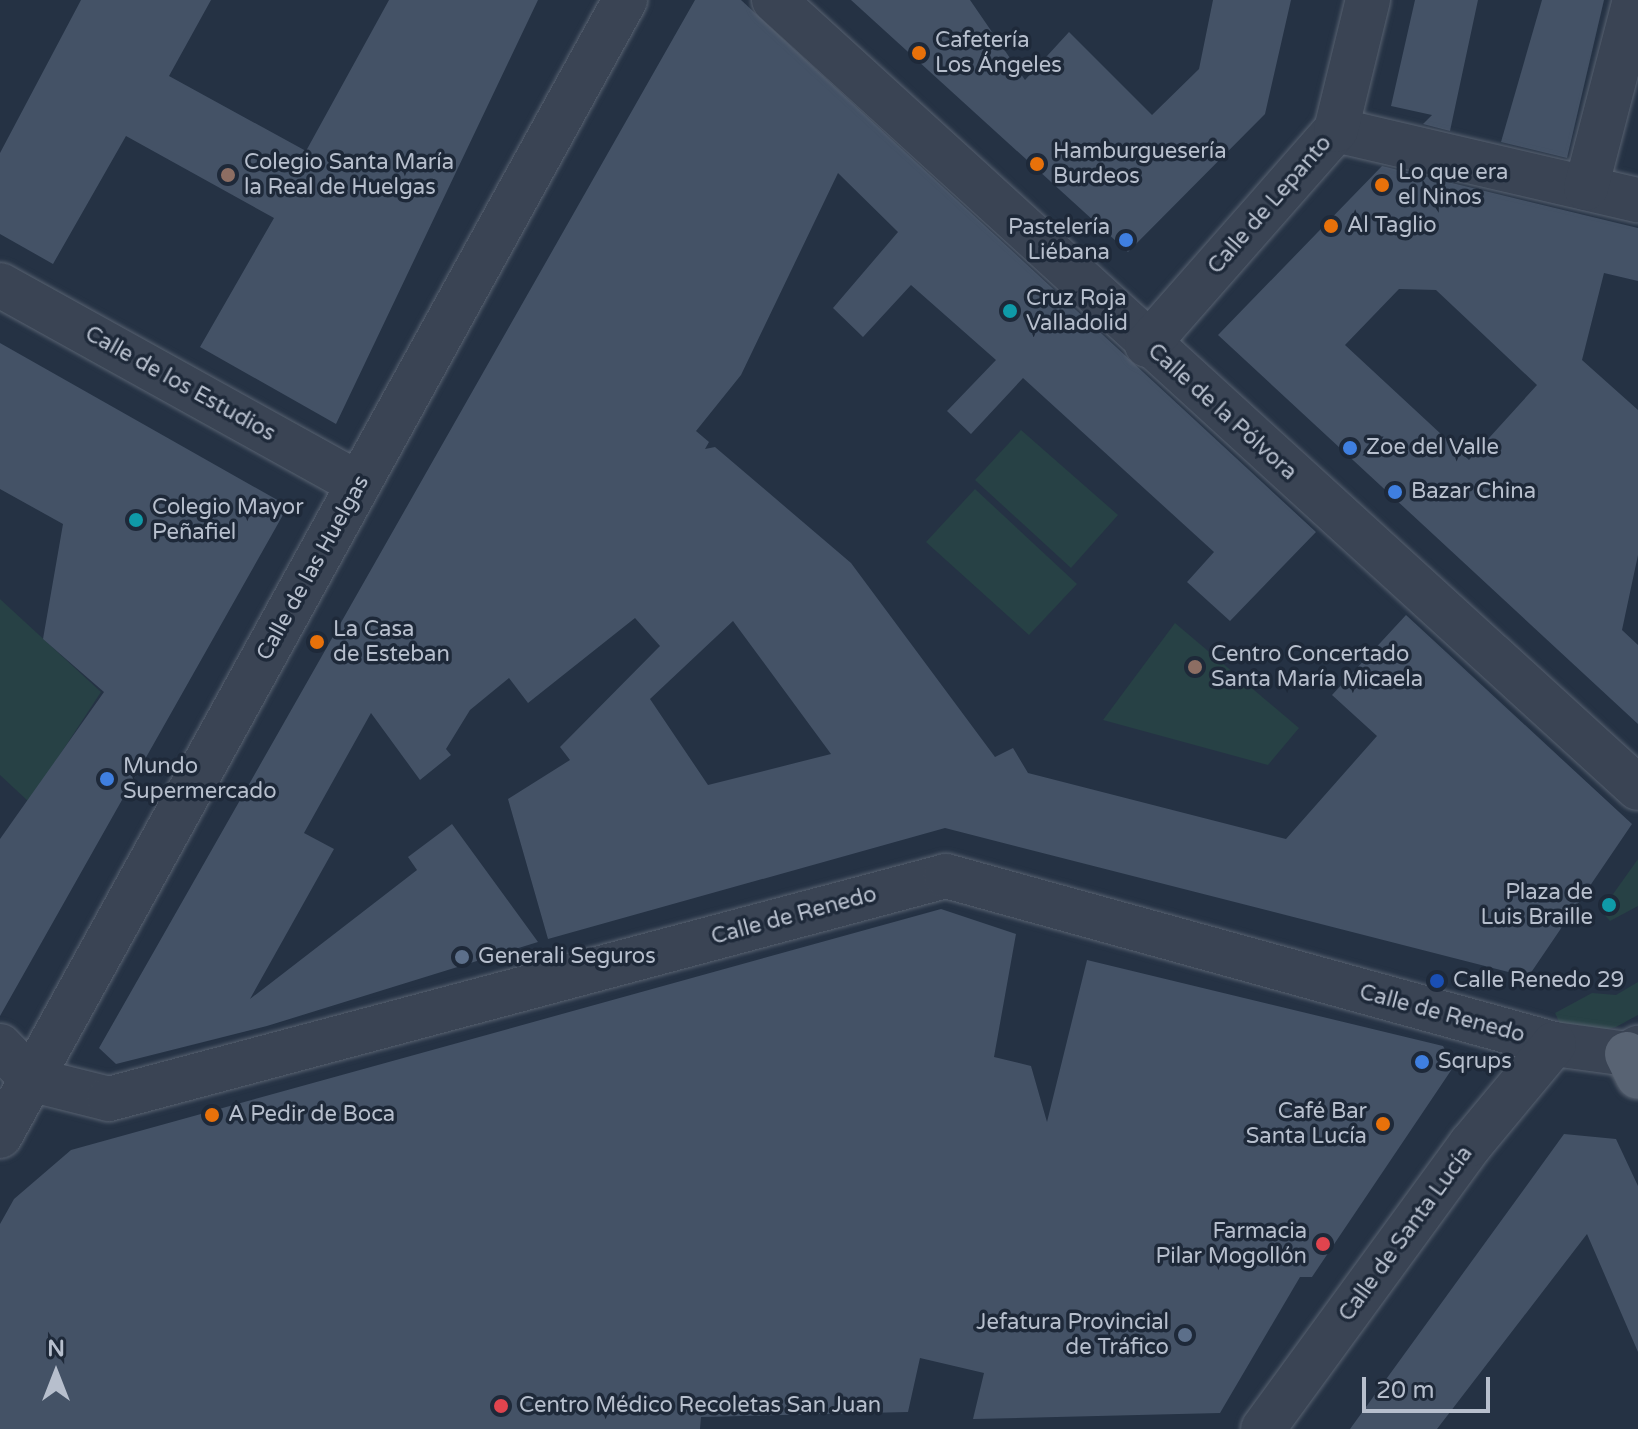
<!DOCTYPE html>
<html>
<head>
<meta charset="utf-8">
<style>
  body { margin:0 }
  #map { position:relative; width:1638px; height:1429px; overflow:hidden; background:#253244; font-family:"Varela Round",sans-serif }
  div>[style] { position:absolute }
  .green>* { inset:0; background:#274145 }
  .building>* { inset:0; background:#445266 }
  .roads { filter:drop-shadow(0 0 2px #586271) drop-shadow(0 0 2px #586271) }
  .minor>* { height:44px; margin:-22px; padding:0 22px; transform-origin:22px; border-radius:22px; background:#3a4454 }
  .major>* { height:44px; margin:-22px; padding:0 22px; transform-origin:22px; border-radius:22px; background:#586373 }
  .dots>* { width:22px; height:22px; translate:-50% -50%; box-sizing:border-box; border:4px solid #1e2939; border-radius:50% }
  span { translate:-50% -50%; white-space:nowrap; text-align:center; line-height:1.15; -webkit-text-stroke:7px #1e2939; paint-order:stroke }
  .poi-label { font-size:22px; color:#b7bfcd }
  .left { translate:0 -50%; text-align:left }
  .right { translate:-100% -50%; text-align:right }
  .street-label { font-size:22px; color:#b7bfcd }
  .north { position:absolute; left:16px; top:1333px; width:80px; height:80px; -webkit-text-stroke:6px #1e2939; paint-order:stroke; rotate:0deg; font-size:22px; font-weight:700; line-height:32px; text-align:center; color:#b7bfcd }
  .north::after { content:''; display:block; margin:auto; width:28px; height:36px; background:#b7bfcd; clip-path:polygon(50% 0,100% 100%,50% 72%,0 100%) }
  .scale { position:absolute; left:1362px; top:1377px; width:128px; height:36px; box-sizing:border-box; border:4px solid #b7bfcd; border-top:0; padding-left:10px; font-size:24px; line-height:28px; white-space:nowrap; color:#b7bfcd; -webkit-text-stroke:6px #1e2939; paint-order:stroke }
</style>
</head>
<body>
<div id="map">
  <div class="green">
    <div style="clip-path:polygon(1021px 430px,1118px 515px,1071px 568px,975px 480px)"></div>
    <div style="clip-path:polygon(975px 489px,1077px 584px,1029px 635px,926px 542px)"></div>
    <div style="clip-path:polygon(0 599px,101px 692px,29px 802px,0 775px)"></div>
    <div style="clip-path:polygon(1175px 623px,1299px 728px,1268px 765px,1103px 720px)"></div>
    <div style="clip-path:polygon(1638px 859px,1638px 906px,1610px 921px,1601px 911px)"></div>
    <div style="clip-path:polygon(1638px 982px,1638px 1015px,1616px 1027px,1592px 1033px,1562px 1028px,1555px 1013px,1592px 993px,1616px 995px)"></div>
  </div>
  <div class="building">
    <div style="clip-path:polygon(81px 0,211px 0,169px 76px,306px 151px,389px 0,538px 0,336px 424px,200px 347px,274px 218px,126px 136px,53px 264px,0 234px,0 153px)"></div>
    <div style="clip-path:polygon(evenodd,695px 0,741px 0,1316px 532px,1230px 621px,1187px 582px,1214px 552px,1023px 378px,971px 434px,947px 411px,996px 360px,911px 285px,863px 337px,833px 308px,898px 232px,838px 173px,741px 375px,696px 431px,709px 442px,705px 449px,715px 447px,851px 563px,995px 757px,1013px 748px,1028px 773px,1286px 839px,1377px 736px,1332px 695px,1406px 615px,1632px 824px,1528px 977px,945px 828px,548px 939px,508px 799px,570px 760px,560px 747px,660px 646px,635px 618px,528px 703px,509px 678px,470px 710px,446px 749px,451px 755px,420px 780px,371px 713px,304px 833px,334px 849px,250px 999px,417px 870px,408px 857px,452px 824px,538px 942px,267px 1026px,116px 1064px,99px 1048px,695px 0,733px 621px,831px 754px,708px 785px,650px 699px,733px 621px)"></div>
    <div style="clip-path:polygon(851px 0,970px 0,1025px 80px,1069px 32px,1152px 115px,1199px 69px,1213px 0,1291px 0,1265px 114px,1128px 252px)"></div>
    <div style="clip-path:polygon(1415px 0,1478px 0,1450px 131px,1423px 124px,1432px 115px,1391px 106px)"></div>
    <div style="clip-path:polygon(1542px 0,1604px 0,1567px 158px,1501px 142px)"></div>
    <div style="clip-path:polygon(evenodd,1382px 166px,1638px 228px,1638px 281px,1604px 273px,1582px 360px,1638px 410px,1638px 555px,1622px 630px,1638px 645px,1638px 724px,1218px 335px,1382px 166px,1399px 289px,1436px 290px,1537px 385px,1469px 460px,1345px 345px,1399px 289px)"></div>
    <div style="clip-path:polygon(0 343px,288px 506px,0 1016px,0 839px,104px 692px,43px 639px,63px 524px,0 489px)"></div>
    <div style="clip-path:polygon(941px 909px,1016px 934px,994px 1057px,1031px 1066px,1047px 1122px,1087px 960px,1443px 1046px,1454px 1066px,1312px 1277px,1300px 1277px,1220px 1413px,973px 1419px,984px 1373px,920px 1358px,908px 1412px,701px 1417px,700px 1429px,0 1429px,0 1224px,14px 1199px,71px 1150px)"></div>
    <div style="clip-path:polygon(1564px 1134px,1616px 1139px,1638px 1186px,1638px 1352px,1587px 1234px,1437px 1429px,1350px 1429px)"></div>
  </div>
  <div class="roads">
    <div class="minor">
      <div style="left:774px;top:0;width:1169px;rotate:42.37deg"></div>
      <div style="left:1336px;top:130px;width:310px;rotate:13.1deg"></div>
      <div style="left:1586px;top:188px;width:194px;rotate:-75.4deg"></div>
      <div style="left:0;top:285px;width:410px;rotate:29deg"></div>
      <div style="left:1147px;top:345px;width:286px;rotate:-48.7deg"></div>
      <div style="left:1336px;top:130px;width:134px;rotate:-76.2deg"></div>
      <div style="left:0;top:1046px;width:47px;rotate:45.9deg"></div>
      <div style="left:33px;top:1080px;width:78px;rotate:14deg"></div>
      <div style="left:109px;top:1099px;width:866px;rotate:-14.92deg"></div>
      <div style="left:946px;top:876px;width:631px;rotate:15.45deg"></div>
      <div style="left:1554px;top:1044px;width:74px;rotate:7.8deg"></div>
      <div style="left:1627px;top:1054px;width:13px;rotate:-29deg"></div>
      <div style="left:0;top:1136px;width:1297px;rotate:-61.18deg"></div>
      <div style="left:1263px;top:1429px;width:353px;rotate:-53.9deg"></div>
      <div style="left:1471px;top:1144px;width:130px;rotate:-50.3deg"></div>
    </div>
    <div class="major">
      <div style="left:1627px;top:1054px;width:25px;rotate:64deg"></div>
    </div>
  </div>
  <div class="dots">
    <div style="left:919px;top:53px;background:#e8710a"></div>
    <div style="left:1037px;top:164px;background:#e8710a"></div>
    <div style="left:228px;top:175px;background:#8d6e63"></div>
    <div style="left:1382px;top:185px;background:#e8710a"></div>
    <div style="left:1331px;top:226px;background:#e8710a"></div>
    <div style="left:1126px;top:240px;background:#3f7fe0"></div>
    <div style="left:1010px;top:311px;background:#0f9aa8"></div>
    <div style="left:1350px;top:448px;background:#3f7fe0"></div>
    <div style="left:1395px;top:492px;background:#3f7fe0"></div>
    <div style="left:136px;top:520px;background:#0f9aa8"></div>
    <div style="left:317px;top:642px;background:#e8710a"></div>
    <div style="left:1195px;top:667px;background:#8d6e63"></div>
    <div style="left:107px;top:779px;background:#3f7fe0"></div>
    <div style="left:1609px;top:905px;background:#0f9aa8"></div>
    <div style="left:462px;top:957px;background:#5c6f8a"></div>
    <div style="left:1437px;top:981px;background:#1a4fb4"></div>
    <div style="left:1422px;top:1062px;background:#3f7fe0"></div>
    <div style="left:212px;top:1115px;background:#e8710a"></div>
    <div style="left:1383px;top:1124px;background:#e8710a"></div>
    <div style="left:1323px;top:1244px;background:#e0444e"></div>
    <div style="left:1185px;top:1335px;background:#5c6f8a"></div>
    <div style="left:501px;top:1406px;background:#e0444e"></div>
  </div>
  <div class="poi-label">
    <span class="left" style="left:935px;top:53px">Cafetería<br>Los Ángeles</span>
    <span class="left" style="left:1053px;top:164px">Hamburguesería<br>Burdeos</span>
    <span class="left" style="left:244px;top:175px">Colegio Santa María<br>la Real de Huelgas</span>
    <span class="left" style="left:1398px;top:185px">Lo que era<br>el Ninos</span>
    <span class="left" style="left:1347px;top:226px">Al Taglio</span>
    <span class="right" style="left:1110px;top:240px">Pastelería<br>Liébana</span>
    <span class="left" style="left:1026px;top:311px">Cruz Roja<br>Valladolid</span>
    <span class="left" style="left:1366px;top:448px">Zoe del Valle</span>
    <span class="left" style="left:1411px;top:492px">Bazar China</span>
    <span class="left" style="left:152px;top:520px">Colegio Mayor<br>Peñafiel</span>
    <span class="left" style="left:333px;top:642px">La Casa<br>de Esteban</span>
    <span class="left" style="left:1211px;top:667px">Centro Concertado<br>Santa María Micaela</span>
    <span class="left" style="left:123px;top:779px">Mundo<br>Supermercado</span>
    <span class="right" style="left:1593px;top:905px">Plaza de<br>Luis Braille</span>
    <span class="left" style="left:478px;top:957px">Generali Seguros</span>
    <span class="left" style="left:1453px;top:981px">Calle Renedo 29</span>
    <span class="left" style="left:1438px;top:1062px">Sqrups</span>
    <span class="right" style="left:1367px;top:1124px">Café Bar<br>Santa Lucía</span>
    <span class="left" style="left:228px;top:1115px">A Pedir de Boca</span>
    <span class="right" style="left:1307px;top:1244px">Farmacia<br>Pilar Mogollón</span>
    <span class="right" style="left:1169px;top:1335px">Jefatura Provincial<br>de Tráfico</span>
    <span class="left" style="left:519px;top:1406px">Centro Médico Recoletas San Juan</span>
  </div>
  <div class="street-label">
    <span style="left:1270px;top:205px;rotate:-49deg">Calle de Lepanto</span>
    <span style="left:180px;top:384px;rotate:29deg">Calle de los Estudios</span>
    <span style="left:1222px;top:412px;rotate:42deg">Calle de la Pólvora</span>
    <span style="left:313px;top:568px;rotate:-61deg">Calle de las Huelgas</span>
    <span style="left:794px;top:916px;rotate:-15deg">Calle de Renedo</span>
    <span style="left:1442px;top:1014px;rotate:15deg">Calle de Renedo</span>
    <span style="left:1406px;top:1234px;rotate:-54deg">Calle de Santa Lucía</span>
  </div>
  <div class="north">N</div>
  <div class="scale">20 m</div>
</div>
</body>
</html>
